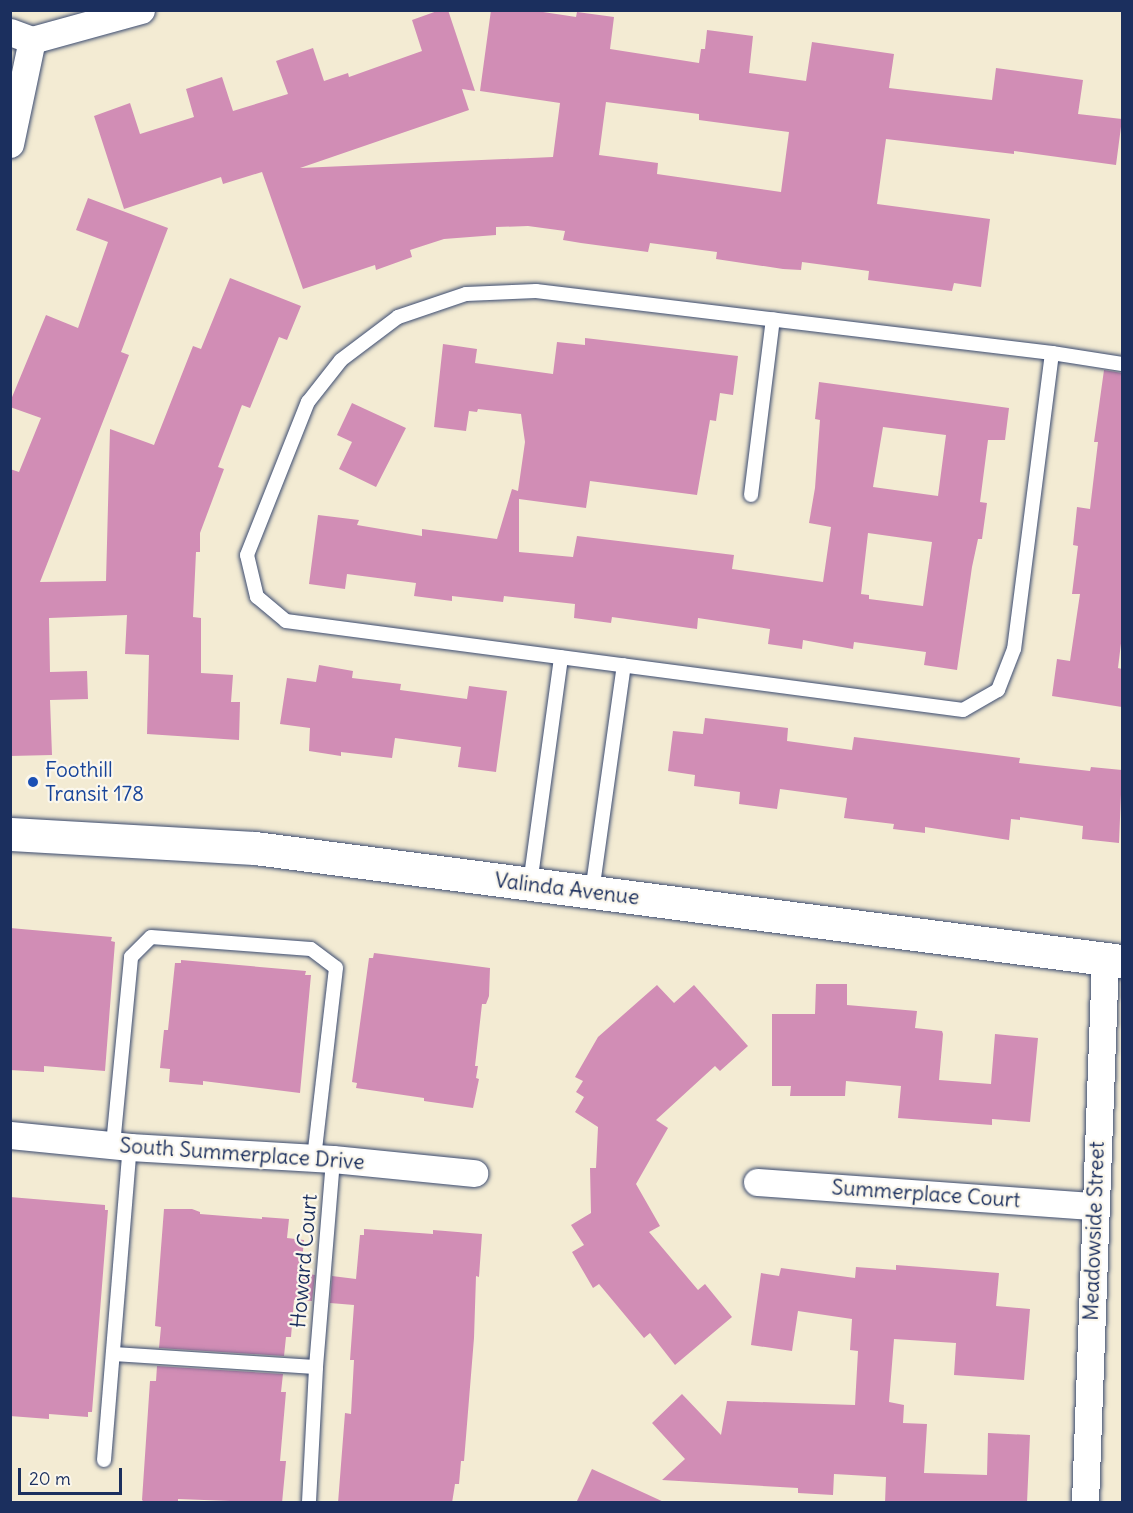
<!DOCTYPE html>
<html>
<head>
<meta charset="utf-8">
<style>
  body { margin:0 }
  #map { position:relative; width:1133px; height:1513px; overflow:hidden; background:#f3ebd3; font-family:Delius,sans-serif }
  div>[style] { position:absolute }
  .building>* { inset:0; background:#d18db5 }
  .roads { filter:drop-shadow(0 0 2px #3b4b70) drop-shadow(0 0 2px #3b4b70) }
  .service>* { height:14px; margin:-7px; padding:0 7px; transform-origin:7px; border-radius:7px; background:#fff }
  .minor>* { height:27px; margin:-13.5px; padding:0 13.5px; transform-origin:13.5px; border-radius:13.5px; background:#fff }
  .secondary>* { height:33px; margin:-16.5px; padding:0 16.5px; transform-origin:16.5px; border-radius:16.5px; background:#fff }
  .dots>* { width:16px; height:16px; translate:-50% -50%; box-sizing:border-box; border:3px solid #fbf7ec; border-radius:50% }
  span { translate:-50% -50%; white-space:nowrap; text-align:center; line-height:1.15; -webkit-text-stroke:4.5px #fbf7ec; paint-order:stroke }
  .transit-label { font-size:21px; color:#164399 }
  .left { translate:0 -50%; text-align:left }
  .street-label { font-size:21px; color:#1b2f5e }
  .frame { position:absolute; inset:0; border:12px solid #1b2f5e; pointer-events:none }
  .scale { position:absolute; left:18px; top:1468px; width:104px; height:27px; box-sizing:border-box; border:3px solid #1b2f5e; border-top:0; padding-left:8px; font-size:18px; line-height:21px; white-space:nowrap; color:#1b2f5e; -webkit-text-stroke:4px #fbf7ec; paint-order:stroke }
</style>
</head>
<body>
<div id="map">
  <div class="building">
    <div style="clip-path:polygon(evenodd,440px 10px,448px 10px,475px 91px,462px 89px,469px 110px,300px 168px,553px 157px,560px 103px,480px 91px,491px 10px,530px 10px,576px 17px,577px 12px,614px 17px,610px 49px,699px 63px,701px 49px,705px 49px,707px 30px,753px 36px,749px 73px,806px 81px,812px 42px,894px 54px,889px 88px,992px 100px,996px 68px,1083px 80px,1078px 114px,1122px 119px,1116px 165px,1014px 151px,1014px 154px,886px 139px,877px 204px,990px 219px,981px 287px,954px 283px,952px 291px,868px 280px,869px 271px,802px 262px,801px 270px,783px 269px,716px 259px,717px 252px,650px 243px,648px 252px,581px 243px,563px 240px,565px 231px,528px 226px,496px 227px,496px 235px,444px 239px,410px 250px,412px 257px,376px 270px,375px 265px,303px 289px,262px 172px,223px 184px,221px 177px,124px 209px,94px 116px,130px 103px,140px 134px,194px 117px,186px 89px,222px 77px,233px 111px,288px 94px,276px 61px,313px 48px,324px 81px,348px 73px,349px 77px,422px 51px,412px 20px,440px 10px,606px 102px,699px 114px,699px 120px,789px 132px,781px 192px,657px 174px,658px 163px,599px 155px,606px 102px)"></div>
    <div style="clip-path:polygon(88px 198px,168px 228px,121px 352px,129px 355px,40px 582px,106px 581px,110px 429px,154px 445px,193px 346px,201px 349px,230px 278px,301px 306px,287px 340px,279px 337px,250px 408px,242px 405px,218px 467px,224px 469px,200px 533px,200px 552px,196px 552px,193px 617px,201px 618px,201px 673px,233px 675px,231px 702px,240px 702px,239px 740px,147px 734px,149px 655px,125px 654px,127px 615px,49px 618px,50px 672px,87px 671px,88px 699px,50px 700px,52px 755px,10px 756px,10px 469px,19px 472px,41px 418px,10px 407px,10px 402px,46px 315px,78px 328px,108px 242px,76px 230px)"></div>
    <div style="clip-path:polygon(evenodd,585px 338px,738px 356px,733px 395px,720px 393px,716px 421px,710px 420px,697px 495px,590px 481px,586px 508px,519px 499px,519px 552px,573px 557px,577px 536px,734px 555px,732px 569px,823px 582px,831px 527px,809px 523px,815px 488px,820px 420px,815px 419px,819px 382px,1009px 408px,1005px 440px,988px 440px,980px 502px,987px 503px,982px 539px,978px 539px,972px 567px,957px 670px,924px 665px,926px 652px,854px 642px,853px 649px,803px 640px,802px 649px,768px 644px,770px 629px,698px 618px,697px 629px,612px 617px,611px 623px,574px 618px,575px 604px,504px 596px,503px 602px,452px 596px,452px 601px,414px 596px,416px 583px,347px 574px,345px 589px,309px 584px,318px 515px,359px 520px,357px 525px,422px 536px,422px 529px,497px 539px,512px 489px,518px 491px,525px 442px,521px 414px,478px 409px,477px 412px,469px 411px,466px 431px,434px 427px,443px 344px,477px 349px,475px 363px,553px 374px,557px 342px,585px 345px,585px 338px,883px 427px,946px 435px,938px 496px,873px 487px,883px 427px,585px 338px,868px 533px,932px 542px,923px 606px,869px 599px,869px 595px,861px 594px,868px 533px)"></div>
    <div style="clip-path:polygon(1104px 370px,1122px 373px,1122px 635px,1118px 668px,1122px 669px,1122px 707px,1052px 696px,1057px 659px,1070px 661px,1080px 594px,1072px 594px,1078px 546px,1073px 545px,1077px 507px,1090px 509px,1098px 442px,1094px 442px)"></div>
    <div style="clip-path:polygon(352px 403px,406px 428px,376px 487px,339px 469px,352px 442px,337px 435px)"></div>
    <div style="clip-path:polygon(319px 665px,353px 671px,352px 678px,401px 684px,400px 690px,467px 699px,469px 686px,507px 691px,496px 772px,458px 767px,461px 747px,395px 738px,392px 758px,341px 752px,341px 756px,309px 751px,310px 728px,280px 724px,287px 678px,316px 682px)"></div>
    <div style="clip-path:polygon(705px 718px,788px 728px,787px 741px,852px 750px,854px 737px,1020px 758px,1019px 763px,1090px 771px,1091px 767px,1122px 770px,1119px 843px,1082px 839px,1083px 826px,1020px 817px,1020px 820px,1011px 819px,1009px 840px,925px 827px,925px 833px,893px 829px,894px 824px,844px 818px,847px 798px,780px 789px,777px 809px,739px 804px,740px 792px,694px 786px,695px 775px,668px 771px,673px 731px,703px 734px)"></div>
    <div style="clip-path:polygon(10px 928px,112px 937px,111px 941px,115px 942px,105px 1071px,44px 1066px,44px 1072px,10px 1070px)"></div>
    <div style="clip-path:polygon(374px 953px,490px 968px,489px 996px,486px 1004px,482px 1004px,475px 1066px,478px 1066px,476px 1078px,479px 1079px,473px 1108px,424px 1101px,424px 1098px,356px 1088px,357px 1083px,352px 1082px,369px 958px,373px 958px)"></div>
    <div style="clip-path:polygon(181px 960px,306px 971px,305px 975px,311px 975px,300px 1093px,203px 1081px,203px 1085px,169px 1082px,170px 1069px,160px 1068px,164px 1030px,168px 1030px,175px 963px,181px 963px)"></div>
    <div style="clip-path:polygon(816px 984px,847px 984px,847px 1005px,917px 1011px,915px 1028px,942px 1031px,943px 1034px,939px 1080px,991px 1084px,995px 1034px,1038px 1038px,1030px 1122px,992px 1119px,992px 1125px,898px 1118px,901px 1086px,846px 1081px,845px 1096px,790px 1096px,791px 1086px,772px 1086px,772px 1014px,815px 1014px)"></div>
    <div style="clip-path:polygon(657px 985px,674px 1003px,694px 985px,748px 1046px,720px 1071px,715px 1066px,656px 1120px,668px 1128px,636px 1184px,660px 1226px,649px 1232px,698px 1290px,705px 1284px,732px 1317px,675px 1365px,650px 1333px,644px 1338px,599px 1284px,593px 1288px,572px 1252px,584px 1245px,571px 1225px,591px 1213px,590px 1168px,596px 1168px,598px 1127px,575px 1112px,584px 1097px,576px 1092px,583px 1081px,575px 1077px,598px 1037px)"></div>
    <div style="clip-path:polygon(10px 1197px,105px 1205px,105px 1210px,108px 1210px,92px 1412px,88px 1412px,88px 1417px,49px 1414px,49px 1419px,10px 1416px)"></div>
    <div style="clip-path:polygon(164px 1209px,192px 1209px,200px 1212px,200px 1214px,262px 1219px,262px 1217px,289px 1219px,287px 1238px,304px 1240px,301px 1273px,315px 1275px,312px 1301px,294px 1300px,291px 1337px,286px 1337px,284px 1356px,159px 1348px,161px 1327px,155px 1326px)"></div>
    <div style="clip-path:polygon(364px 1229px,433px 1234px,433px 1230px,482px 1234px,479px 1277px,476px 1276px,474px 1338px,464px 1461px,461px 1461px,459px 1484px,455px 1484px,452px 1503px,338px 1503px,345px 1413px,351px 1414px,354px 1360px,350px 1360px,354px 1305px,330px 1303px,332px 1276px,356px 1279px,360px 1235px,364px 1235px)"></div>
    <div style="clip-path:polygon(896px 1265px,999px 1273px,996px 1306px,1030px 1309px,1024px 1380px,954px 1375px,956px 1343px,894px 1339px,889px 1402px,904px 1405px,903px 1423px,927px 1424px,924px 1473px,987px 1475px,988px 1433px,1030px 1435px,1027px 1503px,885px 1503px,886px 1477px,834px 1474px,833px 1495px,798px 1493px,798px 1488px,662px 1480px,685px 1459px,652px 1423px,682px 1394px,721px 1435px,727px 1401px,855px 1405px,858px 1351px,850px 1350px,852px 1319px,798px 1311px,792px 1351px,751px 1345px,761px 1273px,779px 1276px,781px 1268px,855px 1278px,856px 1267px,896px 1270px)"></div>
    <div style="clip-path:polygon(157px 1366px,283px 1374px,281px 1392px,286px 1392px,280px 1461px,286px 1461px,282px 1503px,178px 1499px,178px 1503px,145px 1503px,142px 1500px,150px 1381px,156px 1381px)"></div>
    <div style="clip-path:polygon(592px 1469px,666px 1503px,576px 1503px)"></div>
  </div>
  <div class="roads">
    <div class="service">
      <div style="left:1052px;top:353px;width:298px;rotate:97.3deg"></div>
      <div style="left:1014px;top:649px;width:44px;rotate:111.3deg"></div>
      <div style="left:998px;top:690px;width:40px;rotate:150.3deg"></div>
      <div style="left:963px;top:710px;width:683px;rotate:-172.51deg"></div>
      <div style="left:286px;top:621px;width:38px;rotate:-140deg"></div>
      <div style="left:257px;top:597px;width:43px;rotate:-103.4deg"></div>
      <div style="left:247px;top:555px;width:165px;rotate:-68.3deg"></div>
      <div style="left:308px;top:402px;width:53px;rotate:-51.8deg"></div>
      <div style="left:341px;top:360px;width:71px;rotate:-37deg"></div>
      <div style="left:398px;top:317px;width:72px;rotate:-18.7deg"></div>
      <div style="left:466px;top:294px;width:70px;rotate:-2.5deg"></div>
      <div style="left:536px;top:291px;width:520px;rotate:6.85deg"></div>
      <div style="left:1052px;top:353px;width:71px;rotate:8.9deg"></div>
      <div style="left:751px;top:495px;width:177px;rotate:-82.9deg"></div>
      <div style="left:530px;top:884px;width:229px;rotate:-82.2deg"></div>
      <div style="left:592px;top:892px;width:229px;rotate:-82deg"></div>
      <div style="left:113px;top:1145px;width:189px;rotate:-84.5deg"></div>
      <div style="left:131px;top:957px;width:28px;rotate:-45deg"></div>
      <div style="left:151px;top:937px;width:160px;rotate:4.3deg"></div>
      <div style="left:311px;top:949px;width:31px;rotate:37deg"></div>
      <div style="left:336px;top:968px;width:191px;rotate:96.6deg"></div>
      <div style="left:113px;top:1354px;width:203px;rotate:3.7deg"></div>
      <div style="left:104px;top:1460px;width:314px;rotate:-85.3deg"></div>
      <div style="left:309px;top:1502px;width:135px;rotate:-87deg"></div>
      <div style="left:316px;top:1367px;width:209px;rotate:-85.3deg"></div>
    </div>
    <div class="minor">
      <div style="left:10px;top:32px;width:23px;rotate:20deg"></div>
      <div style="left:32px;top:40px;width:113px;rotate:-15.4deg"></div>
      <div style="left:10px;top:144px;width:106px;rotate:-78.1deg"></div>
      <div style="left:10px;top:1135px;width:121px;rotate:5.7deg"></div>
      <div style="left:130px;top:1147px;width:203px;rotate:3.4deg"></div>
      <div style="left:333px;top:1159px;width:142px;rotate:5.7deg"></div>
      <div style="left:757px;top:1182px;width:339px;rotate:4.1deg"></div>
      <div style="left:1085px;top:1502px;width:543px;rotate:-87.89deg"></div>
    </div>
    <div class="secondary">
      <div style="left:10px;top:834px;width:245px;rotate:3.3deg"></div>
      <div style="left:255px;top:848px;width:874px;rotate:7.43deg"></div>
    </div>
  </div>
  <div class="dots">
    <div style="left:33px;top:782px;background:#1a4fb4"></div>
  </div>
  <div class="transit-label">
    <span class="left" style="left:45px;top:782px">Foothill<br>Transit 178</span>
  </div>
  <div class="street-label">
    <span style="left:567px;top:889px;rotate:7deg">Valinda Avenue</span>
    <span style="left:242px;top:1154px;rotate:4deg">South Summerplace Drive</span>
    <span style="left:926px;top:1194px;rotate:4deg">Summerplace Court</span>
    <span style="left:1094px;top:1231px;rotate:-88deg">Meadowside Street</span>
    <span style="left:304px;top:1261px;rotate:-85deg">Howard Court</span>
  </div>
  <div class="frame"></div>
  <div class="scale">20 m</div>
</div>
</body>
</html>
